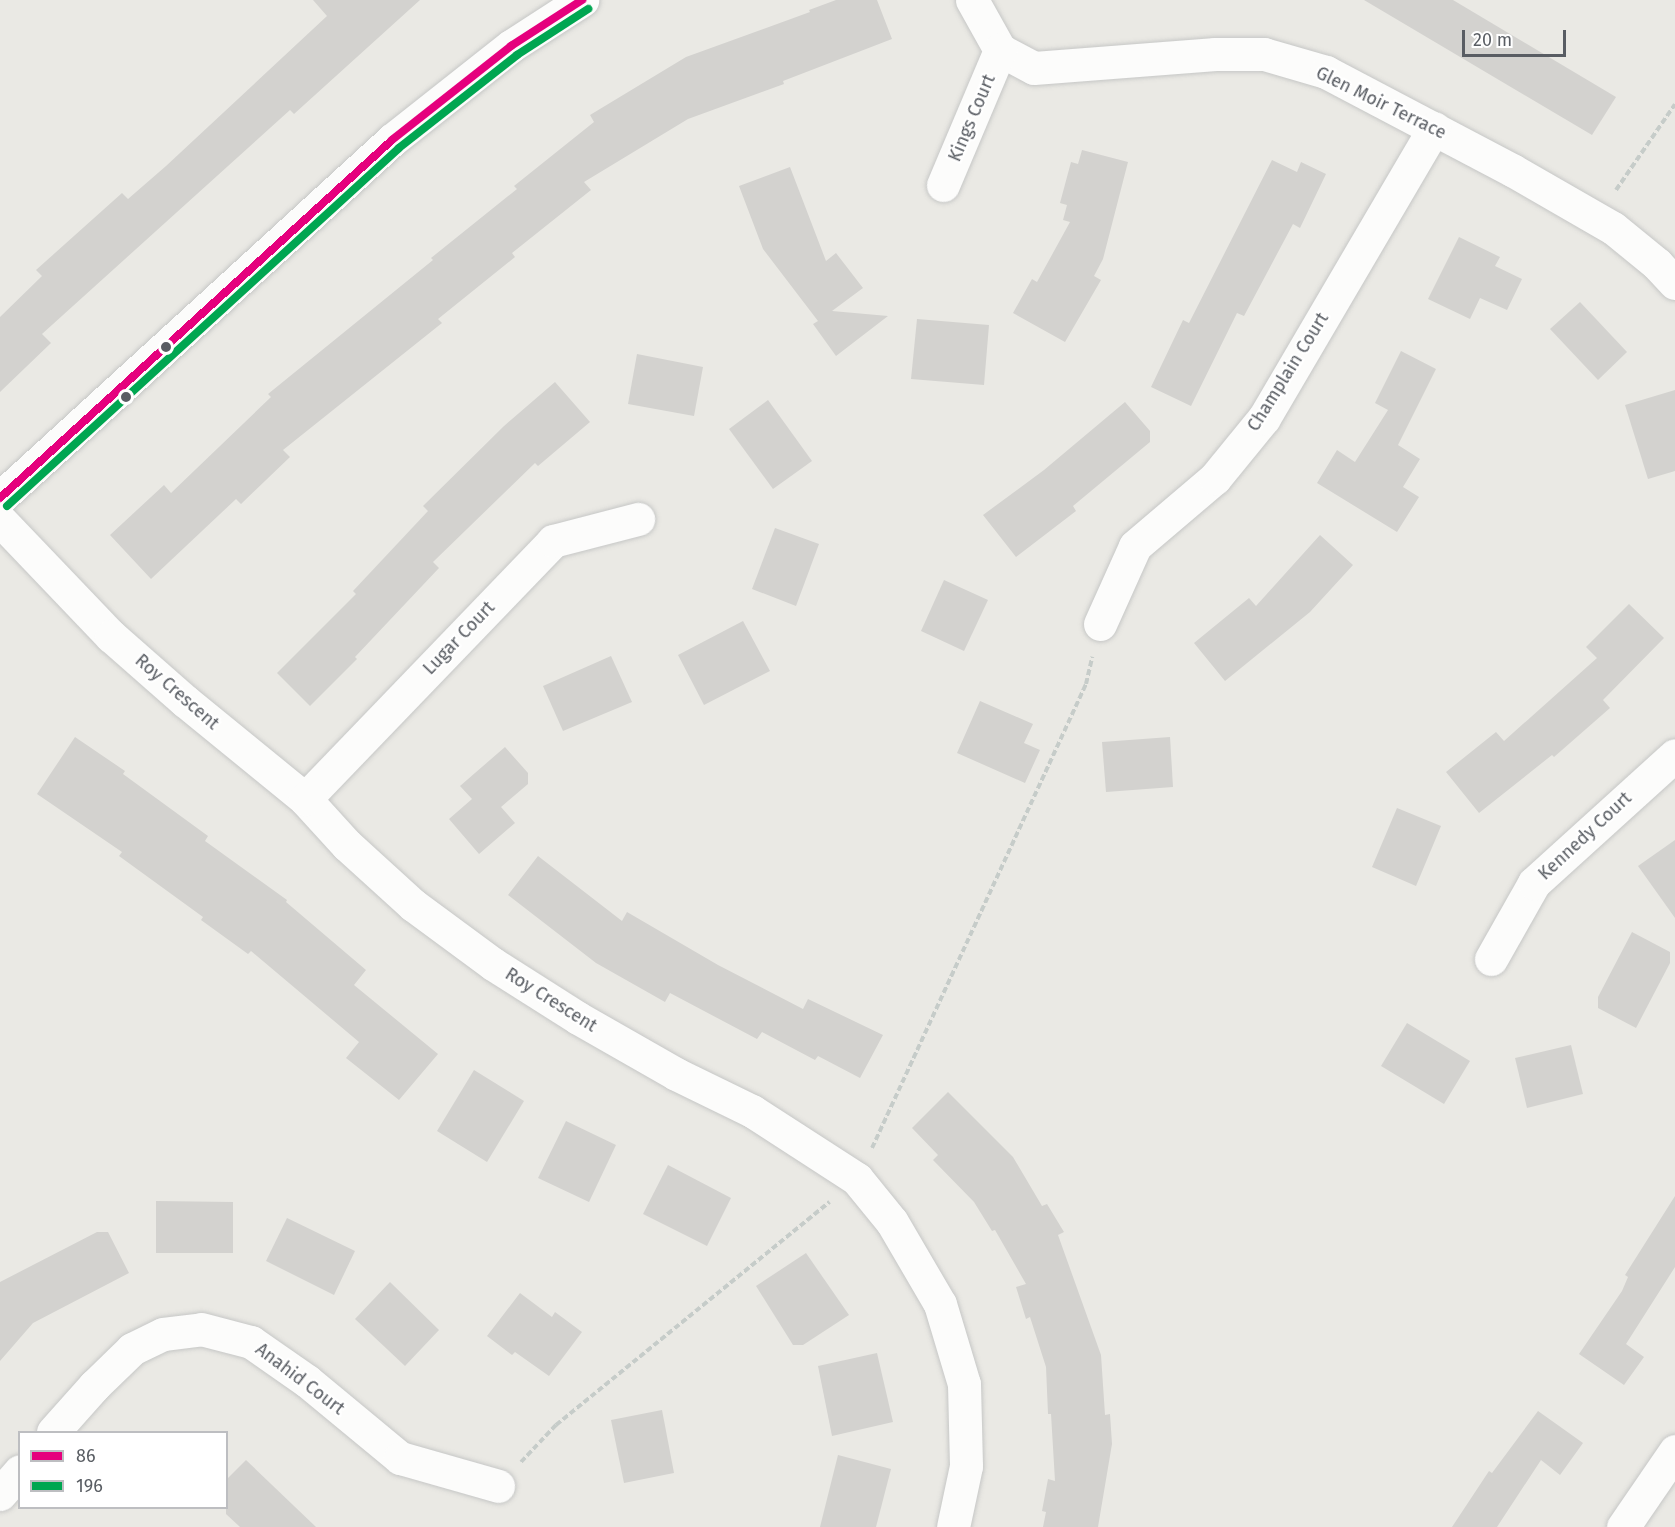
<!DOCTYPE html>
<html>
<head>
<meta charset="utf-8">
<style>
  body { margin:0 }
  #map { position:relative; width:1675px; height:1527px; overflow:hidden; background:#eae9e4; font-family:"Fira Sans",sans-serif }
  div>[style] { position:absolute }
  .building>* { inset:0; background:#d3d2cf }
  .path>* { height:4px; margin-top:-2px; transform-origin:0; background:repeating-linear-gradient(90deg,#c6ccc9 0 6px,transparent 0 9px) }
  .roads { filter:drop-shadow(0 0 2px #c6c7c6) drop-shadow(0 0 2px #c6c7c6) }
  .street>* { height:33px; margin:-16.5px; padding:0 16.5px; transform-origin:16.5px; border-radius:16.5px; background:#fcfcfb }
  .bus-1>* { height:8px; margin:-4px; padding:0 4px; transform-origin:4px; border-radius:4px; background:#e5007d }
  .bus-2>* { height:8px; margin:-4px; padding:0 4px; transform-origin:4px; border-radius:4px; background:#00a651 }
  .dots>* { width:16px; height:16px; translate:-50% -50%; box-sizing:border-box; border:3px solid #fff; border-radius:50% }
  span { translate:-50% -50%; white-space:nowrap; text-align:center; line-height:1.15; -webkit-text-stroke:4.5px #fff; paint-order:stroke }
  .street-label { font-size:18px; color:#595d63 }
  .legend { position:absolute; left:18px; top:1431px; width:210px; height:78px; box-sizing:border-box; background:#fff; border:2px solid #bdbec1; margin:0; padding:8px 10px; list-style:none; font-size:18px; color:#595d63 }
  .legend li { display:flex; align-items:center; gap:12px; height:30px }
  .legend b { width:30px; border:2px solid #bdbec1 }
  .scale { position:absolute; left:1462px; top:30px; width:104px; height:27px; box-sizing:border-box; border:3px solid #595d63; border-top:0; padding-left:8px; font-size:18px; line-height:21px; white-space:nowrap; color:#595d63; -webkit-text-stroke:4px #fff; paint-order:stroke }
</style>
</head>
<body>
<div id="map">
  <div class="building">
    <div style="clip-path:polygon(313px 0,420px 0,294px 114px,290px 110px,42px 334px,51px 343px,0 392px,0 317px,42px 276px,36px 270px,122px 193px,128px 199px,166px 166px,327px 16px)"></div>
    <div style="clip-path:polygon(836px 0,877px 0,892px 39px,783px 81px,784px 84px,688px 119px,584px 182px,591px 190px,512px 253px,515px 257px,438px 319px,442px 323px,283px 450px,290px 457px,241px 504px,236px 499px,151px 579px,110px 535px,164px 485px,171px 493px,271px 397px,268px 394px,433px 260px,431px 258px,517px 189px,514px 186px,594px 122px,590px 115px,686px 57px,810px 12px,809px 10px)"></div>
    <div style="clip-path:polygon(1364px 0,1453px 0,1616px 97px,1592px 135px)"></div>
    <div style="clip-path:polygon(1082px 150px,1128px 162px,1103px 259px,1094px 276px,1101px 280px,1065px 342px,1013px 313px,1032px 279px,1037px 282px,1070px 222px,1063px 220px,1067px 205px,1060px 203px,1071px 162px,1078px 164px)"></div>
    <div style="clip-path:polygon(1272px 160px,1297px 172px,1301px 162px,1326px 174px,1300px 228px,1293px 224px,1244px 316px,1237px 313px,1191px 406px,1151px 387px,1183px 320px,1189px 323px)"></div>
    <div style="clip-path:polygon(790px 167px,826px 261px,836px 253px,863px 288px,832px 311px,888px 316px,836px 356px,813px 324px,818px 321px,763px 249px,739px 186px)"></div>
    <div style="clip-path:polygon(1459px 237px,1500px 257px,1495px 266px,1522px 279px,1507px 310px,1480px 298px,1470px 319px,1428px 299px)"></div>
    <div style="clip-path:polygon(1580px 302px,1627px 352px,1598px 380px,1550px 329px)"></div>
    <div style="clip-path:polygon(917px 319px,989px 325px,984px 385px,911px 379px)"></div>
    <div style="clip-path:polygon(1401px 351px,1436px 369px,1398px 445px,1420px 459px,1403px 487px,1419px 497px,1397px 532px,1317px 483px,1337px 450px,1355px 462px,1388px 410px,1375px 403px)"></div>
    <div style="clip-path:polygon(637px 354px,703px 367px,694px 416px,628px 404px)"></div>
    <div style="clip-path:polygon(555px 382px,590px 422px,538px 466px,535px 463px,433px 562px,439px 568px,355px 657px,357px 659px,310px 706px,277px 673px,356px 594px,353px 591px,428px 511px,423px 506px,504px 426px)"></div>
    <div style="clip-path:polygon(1675px 390px,1675px 471px,1648px 479px,1625px 405px)"></div>
    <div style="clip-path:polygon(768px 400px,812px 461px,773px 489px,729px 429px)"></div>
    <div style="clip-path:polygon(1125px 402px,1150px 431px,1150px 442px,1073px 506px,1076px 511px,1016px 557px,983px 515px,1044px 470px)"></div>
    <div style="clip-path:polygon(775px 528px,819px 544px,796px 606px,752px 589px)"></div>
    <div style="clip-path:polygon(1320px 535px,1353px 565px,1310px 612px,1225px 681px,1194px 643px,1249px 598px,1256px 606px)"></div>
    <div style="clip-path:polygon(944px 580px,988px 600px,964px 651px,921px 631px)"></div>
    <div style="clip-path:polygon(1629px 604px,1664px 638px,1603px 700px,1610px 708px,1554px 757px,1552px 755px,1479px 813px,1446px 772px,1496px 732px,1504px 741px,1597px 658px,1586px 647px)"></div>
    <div style="clip-path:polygon(743px 621px,770px 671px,704px 705px,678px 655px)"></div>
    <div style="clip-path:polygon(611px 656px,632px 702px,563px 731px,543px 686px)"></div>
    <div style="clip-path:polygon(980px 701px,1033px 724px,1024px 743px,1040px 750px,1025px 783px,957px 753px)"></div>
    <div style="clip-path:polygon(75px 737px,125px 771px,123px 774px,208px 836px,205px 841px,287px 900px,286px 902px,366px 970px,354px 985px,438px 1054px,399px 1100px,346px 1058px,359px 1042px,251px 951px,248px 954px,201px 920px,203px 917px,119px 856px,122px 852px,37px 794px)"></div>
    <div style="clip-path:polygon(1170px 737px,1173px 787px,1106px 792px,1102px 742px)"></div>
    <div style="clip-path:polygon(505px 747px,528px 773px,528px 784px,501px 807px,515px 823px,479px 854px,449px 819px,472px 799px,460px 786px)"></div>
    <div style="clip-path:polygon(1397px 808px,1441px 826px,1416px 886px,1372px 867px)"></div>
    <div style="clip-path:polygon(1675px 840px,1675px 918px,1638px 866px)"></div>
    <div style="clip-path:polygon(538px 856px,622px 921px,627px 912px,718px 965px,803px 1009px,808px 999px,883px 1035px,860px 1078px,818px 1056px,815px 1060px,762px 1032px,757px 1039px,670px 993px,665px 1002px,596px 963px,508px 895px)"></div>
    <div style="clip-path:polygon(1632px 932px,1670px 952px,1670px 963px,1636px 1028px,1598px 1008px,1598px 997px)"></div>
    <div style="clip-path:polygon(1407px 1023px,1470px 1061px,1444px 1104px,1381px 1066px)"></div>
    <div style="clip-path:polygon(1571px 1045px,1583px 1094px,1527px 1108px,1515px 1058px)"></div>
    <div style="clip-path:polygon(474px 1070px,524px 1101px,487px 1162px,437px 1131px)"></div>
    <div style="clip-path:polygon(948px 1092px,1013px 1157px,1042px 1206px,1047px 1204px,1064px 1232px,1058px 1235px,1101px 1355px,1105px 1415px,1110px 1414px,1112px 1444px,1098px 1527px,1043px 1527px,1046px 1512px,1042px 1511px,1048px 1479px,1055px 1481px,1051px 1414px,1048px 1414px,1046px 1367px,1030px 1317px,1026px 1319px,1016px 1287px,1026px 1284px,995px 1230px,992px 1231px,974px 1202px,933px 1160px,938px 1155px,912px 1128px)"></div>
    <div style="clip-path:polygon(566px 1121px,616px 1145px,589px 1202px,538px 1178px)"></div>
    <div style="clip-path:polygon(668px 1165px,731px 1198px,707px 1246px,643px 1214px)"></div>
    <div style="clip-path:polygon(1675px 1196px,1675px 1267px,1626px 1344px,1644px 1357px,1624px 1385px,1579px 1354px,1622px 1291px,1628px 1277px,1625px 1275px)"></div>
    <div style="clip-path:polygon(156px 1201px,233px 1202px,233px 1253px,156px 1253px)"></div>
    <div style="clip-path:polygon(287px 1218px,355px 1251px,334px 1295px,266px 1261px)"></div>
    <div style="clip-path:polygon(97px 1232px,108px 1232px,129px 1273px,33px 1323px,0 1361px,0 1282px)"></div>
    <div style="clip-path:polygon(806px 1253px,849px 1315px,803px 1345px,793px 1345px,756px 1286px)"></div>
    <div style="clip-path:polygon(390px 1282px,439px 1330px,405px 1366px,355px 1319px)"></div>
    <div style="clip-path:polygon(520px 1293px,552px 1317px,555px 1312px,582px 1332px,549px 1376px,515px 1352px,512px 1355px,487px 1336px)"></div>
    <div style="clip-path:polygon(877px 1353px,893px 1422px,832px 1436px,818px 1366px)"></div>
    <div style="clip-path:polygon(662px 1410px,674px 1473px,624px 1483px,611px 1420px)"></div>
    <div style="clip-path:polygon(1538px 1411px,1583px 1443px,1560px 1475px,1541px 1460px,1497px 1527px,1452px 1527px,1489px 1471px,1492px 1473px)"></div>
    <div style="clip-path:polygon(838px 1455px,891px 1469px,876px 1527px,820px 1527px)"></div>
    <div style="clip-path:polygon(246px 1460px,316px 1527px,240px 1527px,226px 1514px,226px 1480px)"></div>
  </div>
  <div class="path">
    <div style="left:1616px;top:190px;width:104px;rotate:-55.5deg"></div>
    <div style="left:872px;top:1148px;width:511px;rotate:-65.24deg"></div>
    <div style="left:1086px;top:684px;width:28px;rotate:-77deg"></div>
    <div style="left:521px;top:1462px;width:51px;rotate:-46.6deg"></div>
    <div style="left:556px;top:1425px;width:353px;rotate:-39.2deg"></div>
  </div>
  <div class="roads">
    <div class="street">
      <div style="left:972px;top:0;width:57px;rotate:60.8deg"></div>
      <div style="left:1000px;top:50px;width:38px;rotate:28deg"></div>
      <div style="left:1034px;top:68px;width:182px;rotate:-4.4deg"></div>
      <div style="left:1215px;top:54px;width:49px"></div>
      <div style="left:1264px;top:54px;width:65px;rotate:16.2deg"></div>
      <div style="left:1326px;top:72px;width:210px;rotate:27.8deg"></div>
      <div style="left:1512px;top:170px;width:116px;rotate:29.9deg"></div>
      <div style="left:1613px;top:228px;width:57px;rotate:39.3deg"></div>
      <div style="left:1657px;top:264px;width:26px;rotate:47deg"></div>
      <div style="left:943px;top:185px;width:147px;rotate:-67.1deg"></div>
      <div style="left:0;top:498px;width:531px;rotate:-42.4deg"></div>
      <div style="left:392px;top:140px;width:152px;rotate:-38.3deg"></div>
      <div style="left:511px;top:46px;width:85px;rotate:-32.9deg"></div>
      <div style="left:0;top:520px;width:161px;rotate:46.3deg"></div>
      <div style="left:111px;top:636px;width:98px;rotate:41.3deg"></div>
      <div style="left:185px;top:701px;width:155px;rotate:39.2deg"></div>
      <div style="left:305px;top:799px;width:62px;rotate:47.6deg"></div>
      <div style="left:347px;top:845px;width:89px;rotate:42.3deg"></div>
      <div style="left:413px;top:905px;width:99px;rotate:36.4deg"></div>
      <div style="left:493px;top:964px;width:101px;rotate:32.4deg"></div>
      <div style="left:578px;top:1018px;width:113px;rotate:29.7deg"></div>
      <div style="left:676px;top:1074px;width:85px;rotate:26deg"></div>
      <div style="left:752px;top:1111px;width:125px;rotate:32.9deg"></div>
      <div style="left:857px;top:1179px;width:55px;rotate:50.9deg"></div>
      <div style="left:892px;top:1222px;width:95px;rotate:59.7deg"></div>
      <div style="left:940px;top:1304px;width:84px;rotate:73.3deg"></div>
      <div style="left:964px;top:1384px;width:82px;rotate:88.6deg"></div>
      <div style="left:966px;top:1466px;width:62px;rotate:102deg"></div>
      <div style="left:1100px;top:624px;width:85px;rotate:-65.8deg"></div>
      <div style="left:1135px;top:546px;width:105px;rotate:-40.4deg"></div>
      <div style="left:1215px;top:478px;width:77px;rotate:-50.8deg"></div>
      <div style="left:1264px;top:418px;width:336px;rotate:-59.6deg"></div>
      <div style="left:305px;top:799px;width:358px;rotate:-46.1deg"></div>
      <div style="left:553px;top:541px;width:88px;rotate:-14.5deg"></div>
      <div style="left:1491px;top:959px;width:87px;rotate:-60.5deg"></div>
      <div style="left:1534px;top:883px;width:190px;rotate:-42.2deg"></div>
      <div style="left:53px;top:1432px;width:62px;rotate:-48.3deg"></div>
      <div style="left:94px;top:1386px;width:53px;rotate:-44.2deg"></div>
      <div style="left:132px;top:1349px;width:34px;rotate:-26deg"></div>
      <div style="left:163px;top:1334px;width:38px;rotate:-7deg"></div>
      <div style="left:201px;top:1329px;width:52px;rotate:14.6deg"></div>
      <div style="left:251px;top:1342px;width:68px;rotate:34.9deg"></div>
      <div style="left:307px;top:1381px;width:121px;rotate:39.6deg"></div>
      <div style="left:400px;top:1458px;width:102px;rotate:15.9deg"></div>
      <div style="left:0;top:1494px;width:30px;rotate:-49deg"></div>
      <div style="left:1623px;top:1527px;width:92px;rotate:-55.6deg"></div>
    </div>
  </div>
  <div class="bus-1">
    <div style="left:0;top:498px;width:531px;rotate:-42.4deg"></div>
    <div style="left:392px;top:140px;width:152px;rotate:-38.3deg"></div>
    <div style="left:511px;top:46px;width:85px;rotate:-32.9deg"></div>
  </div>
  <div class="bus-2">
    <div style="left:7px;top:506px;width:531px;rotate:-42.4deg"></div>
    <div style="left:399px;top:148px;width:150px;rotate:-38.2deg"></div>
    <div style="left:517px;top:55px;width:85px;rotate:-32.9deg"></div>
  </div>
  <div class="dots">
    <div style="left:166px;top:347px;background:#595d63"></div>
    <div style="left:126px;top:397px;background:#595d63"></div>
  </div>
  <div class="street-label">
    <span style="left:1381px;top:103px;rotate:26deg">Glen Moir Terrace</span>
    <span style="left:972px;top:118px;rotate:-67deg">Kings Court</span>
    <span style="left:1288px;top:372px;rotate:-58deg">Champlain Court</span>
    <span style="left:459px;top:638px;rotate:-46deg">Lugar Court</span>
    <span style="left:177px;top:692px;rotate:41deg">Roy Crescent</span>
    <span style="left:1585px;top:836px;rotate:-43deg">Kennedy Court</span>
    <span style="left:551px;top:1000px;rotate:32deg">Roy Crescent</span>
    <span style="left:300px;top:1379px;rotate:37deg">Anahid Court</span>
  </div>
  <ul class="legend">
  <li><b style="height:8px;background:#e5007d"></b>86</li>
  <li><b style="height:8px;background:#00a651"></b>196</li>
  </ul>
  <div class="scale">20 m</div>
</div>
</body>
</html>
